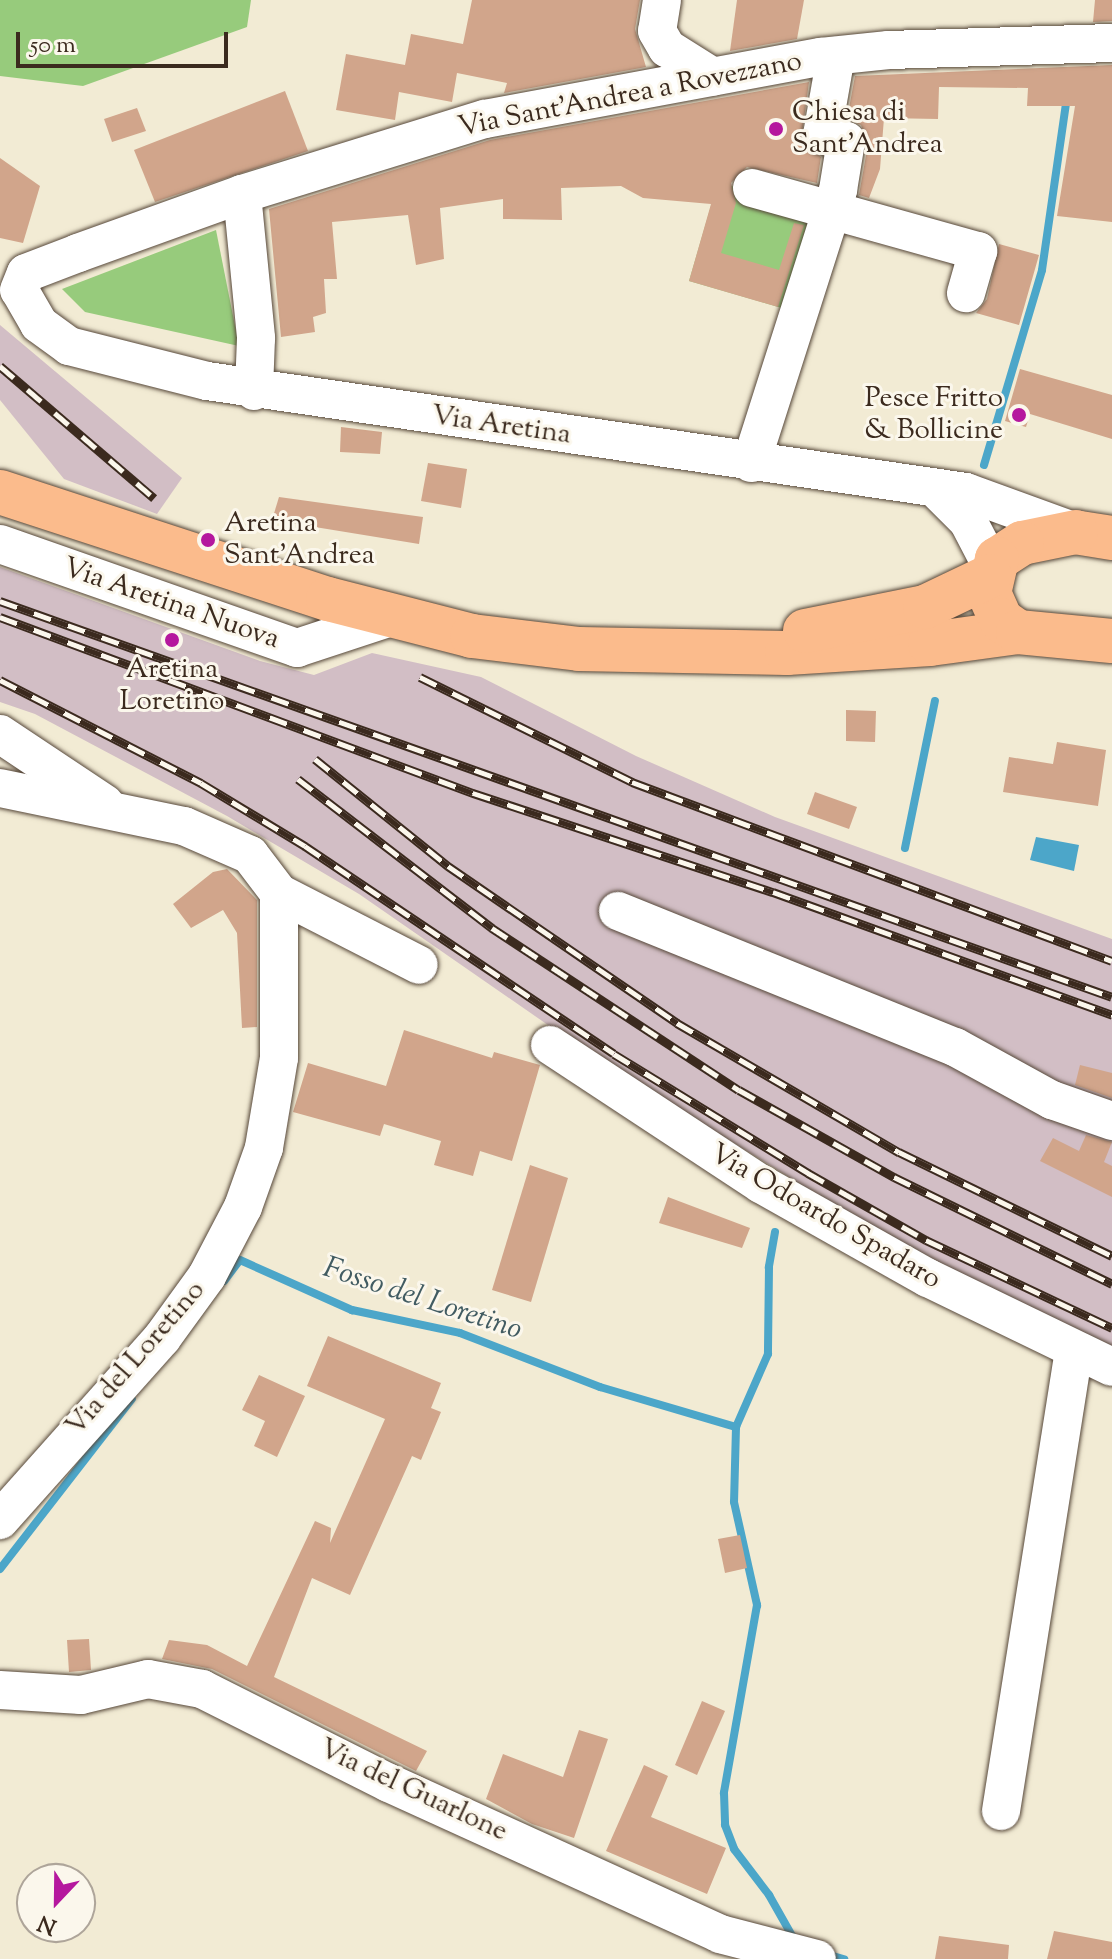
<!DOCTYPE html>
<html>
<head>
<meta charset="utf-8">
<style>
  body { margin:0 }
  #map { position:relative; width:1112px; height:1959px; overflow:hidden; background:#f2ebd4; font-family:"Sorts Mill Goudy",serif }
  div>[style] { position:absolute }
  .industrial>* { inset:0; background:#d2bec5 }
  .green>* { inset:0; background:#97cb7c }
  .water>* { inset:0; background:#4ca6c9 }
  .stream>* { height:8px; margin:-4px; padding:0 4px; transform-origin:4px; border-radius:4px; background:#4ca6c9 }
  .building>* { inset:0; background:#d1a58b }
  .roads { filter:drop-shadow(0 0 2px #564739) drop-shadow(0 0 2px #564739) }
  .minor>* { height:38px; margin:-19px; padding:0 19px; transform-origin:19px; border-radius:19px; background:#fff }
  .major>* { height:44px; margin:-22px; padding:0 22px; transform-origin:22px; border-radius:22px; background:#fbbb8c }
  .rail>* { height:9px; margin-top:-4.5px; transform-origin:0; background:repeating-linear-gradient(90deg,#fbf7ec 0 18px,#3b2a1e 0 36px); box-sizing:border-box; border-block:2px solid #3b2a1e }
  .dots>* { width:22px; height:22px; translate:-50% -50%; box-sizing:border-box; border:4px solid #fbf7ec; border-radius:50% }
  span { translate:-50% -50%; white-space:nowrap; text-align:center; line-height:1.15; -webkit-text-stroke:6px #fbf7ec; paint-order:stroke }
  .street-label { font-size:28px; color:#3b2a1e }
  .poi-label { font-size:28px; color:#3b2a1e }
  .left { translate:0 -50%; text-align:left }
  .right { translate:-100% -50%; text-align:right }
  .water-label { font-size:30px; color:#425c62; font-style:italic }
  .north { position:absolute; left:16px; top:1863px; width:80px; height:80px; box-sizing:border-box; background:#fbf7ec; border:2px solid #aea59a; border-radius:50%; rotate:202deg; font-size:22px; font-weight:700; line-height:32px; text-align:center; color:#3b2a1e }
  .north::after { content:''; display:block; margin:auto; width:28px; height:36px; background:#b5179e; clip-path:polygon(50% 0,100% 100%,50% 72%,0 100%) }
  .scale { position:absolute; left:16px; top:32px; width:212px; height:36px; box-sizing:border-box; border:4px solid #3b2a1e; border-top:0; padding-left:10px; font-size:24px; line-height:28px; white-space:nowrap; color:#3b2a1e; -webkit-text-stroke:6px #fbf7ec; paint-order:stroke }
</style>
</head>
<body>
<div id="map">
  <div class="industrial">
    <div style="clip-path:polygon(0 325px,182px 478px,157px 514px,64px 479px,0 400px)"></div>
    <div style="clip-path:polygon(0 567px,260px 661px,314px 675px,372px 653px,481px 677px,636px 756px,775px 817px,1112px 939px,1112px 1348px,989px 1290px,818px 1195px,584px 1050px,359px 894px,227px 816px,35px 714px,0 702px)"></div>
  </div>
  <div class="green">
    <div style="clip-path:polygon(0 0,251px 0,247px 27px,83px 86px,0 76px)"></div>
    <div style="clip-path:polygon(718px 182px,821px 212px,792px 311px,689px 281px)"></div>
    <div style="clip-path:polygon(216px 230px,239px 346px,85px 312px,62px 289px)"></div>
  </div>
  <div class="water">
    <div style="clip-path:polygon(1036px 837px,1079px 845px,1074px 871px,1030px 860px)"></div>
  </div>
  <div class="stream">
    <div style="left:984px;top:465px;width:203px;rotate:-73.4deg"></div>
    <div style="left:1042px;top:270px;width:169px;rotate:-81.8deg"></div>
    <div style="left:905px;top:848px;width:150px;rotate:-78.5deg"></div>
    <div style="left:775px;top:1232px;width:36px;rotate:100deg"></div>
    <div style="left:769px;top:1267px;width:87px;rotate:90.7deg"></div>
    <div style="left:768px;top:1354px;width:80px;rotate:113.7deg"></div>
    <div style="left:736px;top:1427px;width:75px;rotate:91.5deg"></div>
    <div style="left:734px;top:1502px;width:106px;rotate:77.4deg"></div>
    <div style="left:757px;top:1605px;width:191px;rotate:100deg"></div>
    <div style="left:724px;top:1793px;width:32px;rotate:88deg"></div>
    <div style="left:725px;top:1825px;width:26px;rotate:69deg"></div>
    <div style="left:734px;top:1849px;width:58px;rotate:52.7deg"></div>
    <div style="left:769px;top:1895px;width:53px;rotate:60.5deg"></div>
    <div style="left:224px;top:1281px;width:26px;rotate:-53deg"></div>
    <div style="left:240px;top:1260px;width:123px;rotate:24.1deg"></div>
    <div style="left:352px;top:1310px;width:110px;rotate:12deg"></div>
    <div style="left:460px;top:1333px;width:150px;rotate:21.1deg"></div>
    <div style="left:600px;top:1387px;width:142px;rotate:16.4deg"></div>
    <div style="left:0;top:1569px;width:215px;rotate:-52.2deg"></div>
    <div style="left:826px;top:1954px;width:19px;rotate:16deg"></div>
  </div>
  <div class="building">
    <div style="clip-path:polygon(472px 0,640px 0,635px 29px,646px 67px,504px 93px,507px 83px,457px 73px,452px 102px,399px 92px,395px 120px,336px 110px,346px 54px,405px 65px,411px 34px,463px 44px)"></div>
    <div style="clip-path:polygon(737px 0,804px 0,797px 39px,730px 51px)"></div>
    <div style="clip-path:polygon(1095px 0,1112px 0,1112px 21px,1093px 22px)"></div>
    <div style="clip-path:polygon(1112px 65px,1112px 222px,1057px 216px,1075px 106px,1027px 106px,1028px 88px,939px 87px,938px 119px,884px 118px,880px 169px,869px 198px,859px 195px,868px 144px,861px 125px,847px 119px,855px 76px)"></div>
    <div style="clip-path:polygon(809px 82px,801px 141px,821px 157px,817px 183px,747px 167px,731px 183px,736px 203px,721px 253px,779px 270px,794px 223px,804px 225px,778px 307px,689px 281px,711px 204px,643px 198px,621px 186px,561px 188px,562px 220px,503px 219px,503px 199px,440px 208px,444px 259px,416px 265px,408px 215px,332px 222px,337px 279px,324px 279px,326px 313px,313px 317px,315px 332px,281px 337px,269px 209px,490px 140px)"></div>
    <div style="clip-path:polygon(285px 91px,308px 151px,155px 202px,134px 150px)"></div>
    <div style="clip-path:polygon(137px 108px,146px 131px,112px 142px,104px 119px)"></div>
    <div style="clip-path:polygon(0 158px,40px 186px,23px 243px,0 238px)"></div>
    <div style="clip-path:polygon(999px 244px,1039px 255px,1019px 325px,976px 313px,987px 299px)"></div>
    <div style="clip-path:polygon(1020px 369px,1112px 395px,1112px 439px,1030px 414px,1026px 427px,1005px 421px)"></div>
    <div style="clip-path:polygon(341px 427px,382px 432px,380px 454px,340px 452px)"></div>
    <div style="clip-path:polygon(428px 463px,467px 469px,461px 508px,421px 501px)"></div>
    <div style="clip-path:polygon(279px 497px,423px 517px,419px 544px,272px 520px)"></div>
    <div style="clip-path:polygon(846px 710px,876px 711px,875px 742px,846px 741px)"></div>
    <div style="clip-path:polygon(1057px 742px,1106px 750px,1098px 806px,1003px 792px,1009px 757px,1053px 764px)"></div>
    <div style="clip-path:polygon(815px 792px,857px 807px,849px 829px,807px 814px)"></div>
    <div style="clip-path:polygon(227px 869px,257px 900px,257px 1027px,242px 1028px,237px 933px,223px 910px,191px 928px,173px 904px,213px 872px)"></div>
    <div style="clip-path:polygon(404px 1030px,492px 1058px,494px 1052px,540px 1065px,512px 1161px,480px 1151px,473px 1176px,434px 1165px,441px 1141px,384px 1124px,380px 1136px,293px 1112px,308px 1063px,386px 1086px)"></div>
    <div style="clip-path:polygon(1080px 1065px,1112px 1073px,1112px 1098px,1075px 1085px)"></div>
    <div style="clip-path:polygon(1086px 1135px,1112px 1142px,1104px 1162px,1112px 1166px,1112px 1197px,1040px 1161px,1053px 1138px,1079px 1151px)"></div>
    <div style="clip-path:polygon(530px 1165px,568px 1178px,531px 1302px,492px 1290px)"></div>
    <div style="clip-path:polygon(668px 1197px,750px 1228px,742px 1248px,659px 1223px)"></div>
    <div style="clip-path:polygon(328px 1336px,441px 1383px,431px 1408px,441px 1412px,421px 1460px,412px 1456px,350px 1595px,312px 1578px,274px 1677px,427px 1751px,416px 1771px,212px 1669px,162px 1659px,169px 1640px,207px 1645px,247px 1666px,315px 1521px,331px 1528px,330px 1543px,385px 1419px,307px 1386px)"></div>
    <div style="clip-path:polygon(259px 1375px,305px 1396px,277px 1457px,254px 1446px,265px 1421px,242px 1410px)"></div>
    <div style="clip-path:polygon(740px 1535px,747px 1568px,725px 1573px,718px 1539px)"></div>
    <div style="clip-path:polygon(89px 1639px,91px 1670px,69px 1672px,67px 1640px)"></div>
    <div style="clip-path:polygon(702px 1701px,725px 1711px,697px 1775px,675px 1765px)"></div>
    <div style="clip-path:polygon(579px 1730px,608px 1739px,574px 1838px,532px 1824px,486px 1799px,503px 1754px,563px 1777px)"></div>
    <div style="clip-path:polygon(644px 1765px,668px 1776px,651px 1817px,726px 1848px,707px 1894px,606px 1851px)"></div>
    <div style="clip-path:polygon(1054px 1931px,1112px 1942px,1112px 1959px,1047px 1959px)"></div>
    <div style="clip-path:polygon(939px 1936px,1009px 1945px,1008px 1959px,935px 1959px)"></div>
  </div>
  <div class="roads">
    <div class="minor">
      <div style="left:662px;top:0;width:31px;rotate:99deg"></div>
      <div style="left:657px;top:31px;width:20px;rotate:60deg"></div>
      <div style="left:667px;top:48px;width:54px;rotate:32.2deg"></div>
      <div style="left:752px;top:188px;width:235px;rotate:15.6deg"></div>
      <div style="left:978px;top:251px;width:44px;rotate:105.9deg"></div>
      <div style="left:242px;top:194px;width:145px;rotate:84.4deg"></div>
      <div style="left:256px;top:338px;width:53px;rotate:92.2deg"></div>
      <div style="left:751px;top:463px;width:287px;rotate:-72.3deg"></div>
      <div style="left:838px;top:190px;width:50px;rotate:-80.7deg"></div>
      <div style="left:846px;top:141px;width:25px;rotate:-166deg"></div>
      <div style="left:822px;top:135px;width:80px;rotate:-80deg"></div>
      <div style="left:936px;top:489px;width:45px;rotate:45deg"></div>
      <div style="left:968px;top:521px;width:52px;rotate:62.4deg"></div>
      <div style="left:1076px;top:532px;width:117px;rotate:-160deg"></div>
      <div style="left:966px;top:492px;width:767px;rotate:-171.68deg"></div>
      <div style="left:207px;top:381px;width:142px;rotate:-165.8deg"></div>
      <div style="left:69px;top:346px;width:37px;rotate:-144deg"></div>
      <div style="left:39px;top:324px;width:39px;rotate:-120deg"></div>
      <div style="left:19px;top:290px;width:18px;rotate:-68deg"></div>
      <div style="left:26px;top:273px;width:56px;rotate:-21deg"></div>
      <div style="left:78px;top:253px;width:174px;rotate:-19.8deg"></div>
      <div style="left:242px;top:194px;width:254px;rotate:-17.2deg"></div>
      <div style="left:485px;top:119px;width:342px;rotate:-10.5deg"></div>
      <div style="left:821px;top:57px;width:68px;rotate:-5.9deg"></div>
      <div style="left:889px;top:50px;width:223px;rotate:-1.8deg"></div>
      <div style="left:0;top:544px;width:315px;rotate:19.3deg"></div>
      <div style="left:297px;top:648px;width:96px;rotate:-18.2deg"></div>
      <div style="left:0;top:734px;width:126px;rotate:33.7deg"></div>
      <div style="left:0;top:788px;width:188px;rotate:11.7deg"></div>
      <div style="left:184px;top:826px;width:72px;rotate:23.7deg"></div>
      <div style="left:250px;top:855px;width:48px;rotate:52.7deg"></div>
      <div style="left:279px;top:893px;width:165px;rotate:90deg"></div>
      <div style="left:279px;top:1058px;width:91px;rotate:99.5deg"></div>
      <div style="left:264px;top:1148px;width:63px;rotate:109.6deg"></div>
      <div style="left:243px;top:1207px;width:78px;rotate:117.6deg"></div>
      <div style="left:207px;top:1276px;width:77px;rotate:126deg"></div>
      <div style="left:162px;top:1338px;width:244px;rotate:131.7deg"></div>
      <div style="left:279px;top:893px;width:157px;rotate:27.2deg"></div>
      <div style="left:618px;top:911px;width:363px;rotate:22deg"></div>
      <div style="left:955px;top:1047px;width:111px;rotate:28.7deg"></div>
      <div style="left:1052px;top:1100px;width:64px;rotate:19.3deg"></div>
      <div style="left:550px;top:1045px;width:253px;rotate:33.4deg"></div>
      <div style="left:761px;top:1184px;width:192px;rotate:29.4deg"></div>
      <div style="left:928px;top:1278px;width:204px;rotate:25.8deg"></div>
      <div style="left:0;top:1690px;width:81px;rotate:3.5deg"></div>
      <div style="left:81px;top:1695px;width:69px;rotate:-13.4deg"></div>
      <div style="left:148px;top:1679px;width:55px;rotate:10.5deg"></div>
      <div style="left:202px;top:1689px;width:209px;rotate:26.7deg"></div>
      <div style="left:389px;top:1783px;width:364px;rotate:24.5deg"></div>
      <div style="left:720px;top:1934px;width:100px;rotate:14.5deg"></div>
      <div style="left:1001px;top:1811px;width:465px;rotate:-81deg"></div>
    </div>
    <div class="major">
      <div style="left:0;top:492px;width:345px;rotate:18.1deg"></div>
      <div style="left:328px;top:599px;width:149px;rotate:14.4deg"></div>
      <div style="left:472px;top:636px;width:108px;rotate:6.9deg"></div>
      <div style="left:579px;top:649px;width:208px;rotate:1.1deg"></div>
      <div style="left:787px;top:653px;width:143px;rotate:-3.6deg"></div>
      <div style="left:930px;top:644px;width:89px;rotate:-7.8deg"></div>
      <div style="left:1112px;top:538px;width:36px;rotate:-171deg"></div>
      <div style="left:1076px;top:532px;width:55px;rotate:168.5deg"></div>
      <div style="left:1022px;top:543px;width:30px;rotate:147deg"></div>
      <div style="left:997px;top:559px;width:35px;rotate:103deg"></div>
      <div style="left:989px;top:593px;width:30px;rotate:66deg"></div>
      <div style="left:1001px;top:620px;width:21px;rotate:35deg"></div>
      <div style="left:1018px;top:632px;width:94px;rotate:5.5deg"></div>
      <div style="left:805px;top:631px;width:122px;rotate:-11.3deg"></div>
      <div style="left:925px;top:607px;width:72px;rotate:-25.5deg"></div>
    </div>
  </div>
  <div class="rail">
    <div style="left:0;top:366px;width:203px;rotate:40.6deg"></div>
    <div style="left:0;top:601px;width:1180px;rotate:19.6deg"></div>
    <div style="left:0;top:617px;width:505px;rotate:20.41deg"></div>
    <div style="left:473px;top:793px;width:316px;rotate:18.3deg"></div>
    <div style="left:773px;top:892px;width:361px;rotate:19.9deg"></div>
    <div style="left:420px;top:677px;width:237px;rotate:26.3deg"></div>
    <div style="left:632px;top:782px;width:512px;rotate:20.45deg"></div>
    <div style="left:0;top:680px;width:226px;rotate:27.1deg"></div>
    <div style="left:201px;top:783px;width:122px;rotate:31.2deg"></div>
    <div style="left:305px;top:846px;width:372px;rotate:33.9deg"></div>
    <div style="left:614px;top:1054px;width:228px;rotate:31.5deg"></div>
    <div style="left:808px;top:1173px;width:136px;rotate:29.6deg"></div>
    <div style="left:926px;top:1240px;width:206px;rotate:25.3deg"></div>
    <div style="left:315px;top:759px;width:171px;rotate:38.8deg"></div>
    <div style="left:448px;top:866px;width:278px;rotate:34.4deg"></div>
    <div style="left:677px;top:1023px;width:257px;rotate:30.2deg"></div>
    <div style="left:899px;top:1152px;width:237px;rotate:26deg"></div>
    <div style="left:298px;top:779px;width:245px;rotate:37.5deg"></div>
    <div style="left:492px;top:928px;width:295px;rotate:33.3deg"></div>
    <div style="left:739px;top:1090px;width:178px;rotate:29.3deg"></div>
    <div style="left:894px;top:1177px;width:243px;rotate:26.1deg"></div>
  </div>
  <div class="dots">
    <div style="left:776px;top:129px;background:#b5179e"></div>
    <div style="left:1019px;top:415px;background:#b5179e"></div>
    <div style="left:208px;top:540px;background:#b5179e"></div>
    <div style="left:172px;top:640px;background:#b5179e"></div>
  </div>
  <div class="street-label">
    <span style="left:630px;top:95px;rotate:-11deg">Via Sant'Andrea a Rovezzano</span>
    <span style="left:501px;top:426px;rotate:8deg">Via Aretina</span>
    <span style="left:171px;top:604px;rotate:19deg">Via Aretina Nuova</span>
    <span style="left:825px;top:1217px;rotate:30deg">Via Odoardo Spadaro</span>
    <span style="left:136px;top:1359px;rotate:-49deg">Via del Loretino</span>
    <span style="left:413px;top:1791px;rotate:25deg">Via del Guarlone</span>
  </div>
  <div class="poi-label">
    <span class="left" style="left:792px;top:129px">Chiesa di<br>Sant'Andrea</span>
    <span class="right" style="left:1003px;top:415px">Pesce Fritto<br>&amp; Bollicine</span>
    <span class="left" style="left:224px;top:540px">Aretina<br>Sant'Andrea</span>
    <span style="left:172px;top:686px">Aretina<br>Loretino</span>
  </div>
  <div class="water-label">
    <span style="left:422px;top:1300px;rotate:18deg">Fosso del Loretino</span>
  </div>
  <div class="north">N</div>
  <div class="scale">50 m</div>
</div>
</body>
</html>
